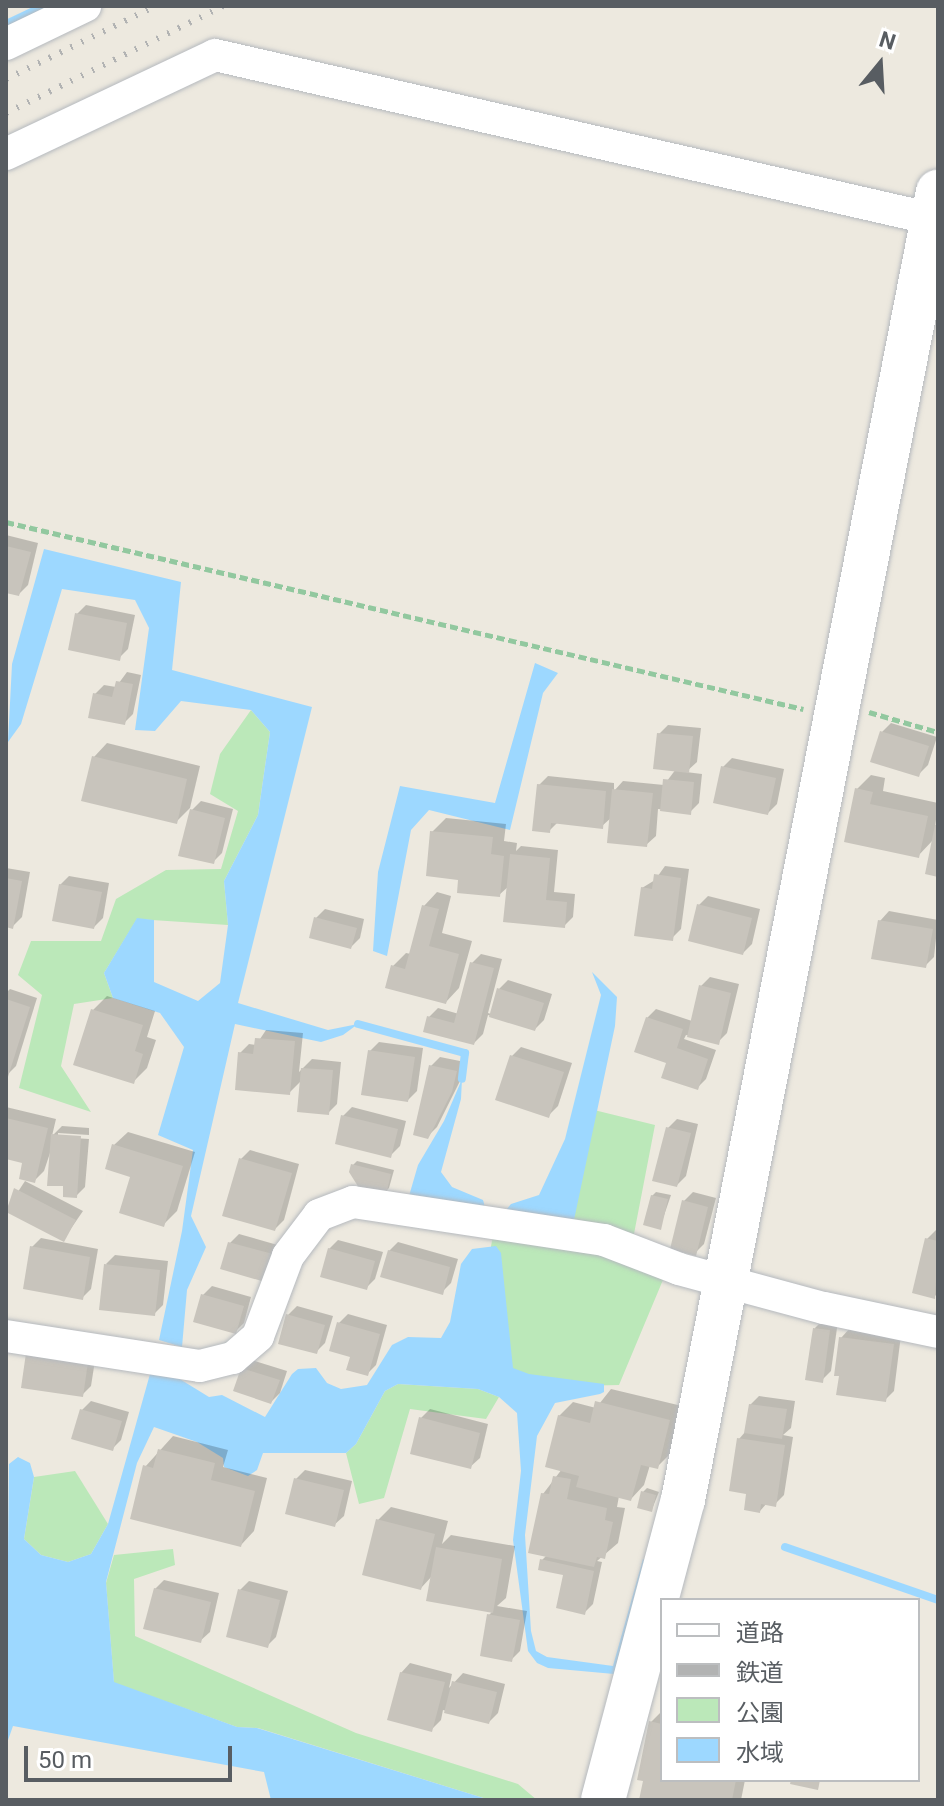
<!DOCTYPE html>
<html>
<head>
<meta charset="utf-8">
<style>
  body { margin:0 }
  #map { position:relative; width:944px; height:1806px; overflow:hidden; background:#ede9df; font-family:Roboto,"Noto Sans JP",sans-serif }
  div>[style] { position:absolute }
  .green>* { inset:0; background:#bbe8b9 }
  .water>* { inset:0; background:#9dd8ff }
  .shadow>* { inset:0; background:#0003 }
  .stream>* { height:8px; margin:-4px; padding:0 4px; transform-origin:4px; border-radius:4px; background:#9dd8ff }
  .building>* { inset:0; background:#c8c4bc }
  .path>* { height:5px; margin-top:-2.5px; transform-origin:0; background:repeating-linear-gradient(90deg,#92c89f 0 8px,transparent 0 12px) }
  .roads { filter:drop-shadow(0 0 2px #b5b9be) drop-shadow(0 0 2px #b5b9be) }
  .street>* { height:32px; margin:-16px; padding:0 16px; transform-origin:16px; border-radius:16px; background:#fff }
  .secondary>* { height:44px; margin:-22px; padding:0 22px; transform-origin:22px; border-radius:22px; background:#fff }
  .rail>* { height:6px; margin-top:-3px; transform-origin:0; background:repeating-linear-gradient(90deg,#b2b3b3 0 2px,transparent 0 12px) }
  span { translate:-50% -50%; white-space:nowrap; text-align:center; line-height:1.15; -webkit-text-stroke:6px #fff; paint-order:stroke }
  .frame { position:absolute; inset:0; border:8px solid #585d62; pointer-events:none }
  .legend { position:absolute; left:660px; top:1598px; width:260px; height:184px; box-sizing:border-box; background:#fff; border:2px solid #bcbec0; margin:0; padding:10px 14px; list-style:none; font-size:24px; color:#585d62 }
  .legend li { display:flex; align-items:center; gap:16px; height:40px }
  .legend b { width:40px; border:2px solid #bcbec0 }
  .north { position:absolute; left:840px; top:24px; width:80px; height:80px; -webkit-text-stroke:6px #fff; paint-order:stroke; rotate:18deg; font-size:22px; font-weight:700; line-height:32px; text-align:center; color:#585d62 }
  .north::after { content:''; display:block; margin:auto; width:28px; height:36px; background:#585d62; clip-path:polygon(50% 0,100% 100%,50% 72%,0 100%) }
  .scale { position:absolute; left:24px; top:1746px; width:208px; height:36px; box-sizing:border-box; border:4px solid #585d62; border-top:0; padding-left:10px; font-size:24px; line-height:28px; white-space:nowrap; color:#585d62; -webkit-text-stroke:6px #fff; paint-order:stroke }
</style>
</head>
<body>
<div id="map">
  <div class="green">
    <div style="clip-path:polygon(251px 710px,270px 732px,258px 815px,224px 881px,228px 925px,137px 919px,104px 973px,113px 998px,74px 1004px,61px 1066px,91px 1112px,19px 1088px,42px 995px,18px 975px,31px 941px,101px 941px,116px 899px,166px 870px,221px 869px,238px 811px,210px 794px,220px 754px)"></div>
    <div style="clip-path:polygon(590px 1109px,655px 1125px,633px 1239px,673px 1256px,619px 1385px,531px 1387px,473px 1357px,496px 1216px,562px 1203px)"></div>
    <div style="clip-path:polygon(398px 1384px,478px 1389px,499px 1397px,486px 1419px,410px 1409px,384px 1498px,359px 1504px,346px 1453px,356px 1444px,385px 1391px)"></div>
    <div style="clip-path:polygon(75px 1471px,108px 1524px,91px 1554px,68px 1562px,41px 1555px,24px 1539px,34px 1477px)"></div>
    <div style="clip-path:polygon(173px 1549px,175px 1565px,134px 1579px,135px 1636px,356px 1733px,518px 1784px,537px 1800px,490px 1800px,258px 1728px,237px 1727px,114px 1683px,106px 1583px,114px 1555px)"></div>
  </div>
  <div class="water">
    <div style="clip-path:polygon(44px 549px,181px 582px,172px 670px,312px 707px,238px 1003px,328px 1030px,358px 1024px,343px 1035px,321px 1042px,235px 1024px,191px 1216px,206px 1247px,187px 1290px,182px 1347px,159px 1340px,182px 1231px,193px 1150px,158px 1135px,184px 1047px,160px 1013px,113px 998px,104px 973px,137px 918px,154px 920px,154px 982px,198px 1001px,220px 983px,228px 925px,224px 881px,258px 815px,270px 732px,251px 710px,181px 701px,155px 731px,135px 730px,149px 628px,135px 600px,62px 589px,21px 724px,8px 742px,12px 664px)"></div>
    <div style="clip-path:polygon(535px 663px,558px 673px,543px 693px,510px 830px,429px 810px,411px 830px,387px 956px,373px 951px,378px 872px,400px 786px,495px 803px)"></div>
    <div style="clip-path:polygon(592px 972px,617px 997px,615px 1026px,574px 1220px,506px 1210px,511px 1204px,539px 1195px,565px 1139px,601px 995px)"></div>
    <div style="clip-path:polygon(462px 1079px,461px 1099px,441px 1172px,452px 1187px,483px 1200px,485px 1207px,409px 1196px,418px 1165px,444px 1121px)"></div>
    <div style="clip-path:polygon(496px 1246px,501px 1253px,513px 1368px,529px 1374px,604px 1384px,604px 1392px,600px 1394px,555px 1403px,537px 1436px,525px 1535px,531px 1631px,536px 1651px,547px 1657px,613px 1666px,643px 1559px,648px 1562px,614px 1674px,548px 1668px,537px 1663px,528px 1651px,513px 1540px,521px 1471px,517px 1413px,499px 1397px,478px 1389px,398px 1384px,385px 1391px,356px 1444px,346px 1453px,263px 1453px,257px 1470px,248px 1476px,224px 1467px,223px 1458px,197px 1442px,154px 1427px,137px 1463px,106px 1582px,114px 1682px,237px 1727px,257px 1728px,490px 1800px,271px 1800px,264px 1772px,13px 1726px,6px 1746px,9px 1464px,18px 1457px,30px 1463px,34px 1477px,24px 1539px,41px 1555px,68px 1562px,91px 1554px,108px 1524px,150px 1374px,161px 1370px,170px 1373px,209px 1397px,222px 1395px,265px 1417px,292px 1374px,298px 1369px,316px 1368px,327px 1383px,341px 1389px,367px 1385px,392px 1345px,408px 1337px,441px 1338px,450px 1322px,461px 1264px,472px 1249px)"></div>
  </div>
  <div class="shadow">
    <div style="clip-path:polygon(6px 535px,38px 543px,28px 585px,19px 594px,6px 591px)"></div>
    <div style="clip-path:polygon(86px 605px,135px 615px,128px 649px,119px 658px,77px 614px)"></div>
    <div style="clip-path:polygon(127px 672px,141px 675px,133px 714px,124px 723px,95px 694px,104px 685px,116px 687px)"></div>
    <div style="clip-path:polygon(891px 723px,937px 737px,928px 765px,919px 774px,882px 732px)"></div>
    <div style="clip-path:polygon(668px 725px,701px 728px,697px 762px,686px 772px,702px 774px,699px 803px,690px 812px,658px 809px,656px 836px,646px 845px,612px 817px,602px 826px,558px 822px,549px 831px,539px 785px,548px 776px,614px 783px,614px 791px,623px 781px,664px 785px,676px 769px,659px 734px)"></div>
    <div style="clip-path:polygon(107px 743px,200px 766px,190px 808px,176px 822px,94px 757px)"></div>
    <div style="clip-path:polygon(732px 758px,784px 769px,777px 804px,768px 813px,723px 767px)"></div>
    <div style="clip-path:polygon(871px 775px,885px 778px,883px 791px,938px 803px,935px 828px,938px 825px,938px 875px,934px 839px,918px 856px,846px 840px,857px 789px)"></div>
    <div style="clip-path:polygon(201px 801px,233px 809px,222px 853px,213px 862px,192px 810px)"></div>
    <div style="clip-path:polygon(446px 818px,506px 824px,504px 841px,517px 843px,516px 851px,521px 846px,558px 850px,554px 892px,575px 894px,573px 917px,564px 926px,509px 886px,499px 895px,460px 878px,432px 832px)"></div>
    <div style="clip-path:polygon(665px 866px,689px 869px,681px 929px,672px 938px,642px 888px,655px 880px)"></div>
    <div style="clip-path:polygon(6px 868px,30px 872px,22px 917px,13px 926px,6px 925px)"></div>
    <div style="clip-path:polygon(69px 876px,109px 883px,103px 918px,94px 927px,60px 885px)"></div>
    <div style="clip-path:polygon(437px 892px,451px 896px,442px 933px,472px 941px,459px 988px,446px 1002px,393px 966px,406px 953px,411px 954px,424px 906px)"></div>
    <div style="clip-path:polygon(708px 896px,760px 909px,752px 944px,743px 953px,699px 905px)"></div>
    <div style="clip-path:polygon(325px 909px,364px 919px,360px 938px,351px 947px,316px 918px)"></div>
    <div style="clip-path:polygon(889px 911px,938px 920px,934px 957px,925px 966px,880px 921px)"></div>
    <div style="clip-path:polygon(481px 954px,502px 959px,488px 1013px,491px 1014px,499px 989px,508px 980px,552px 994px,544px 1020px,535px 1029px,488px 1015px,483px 1034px,474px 1043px,429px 1017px,438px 1008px,459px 1014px,472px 963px)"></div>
    <div style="clip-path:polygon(710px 977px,739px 984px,727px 1033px,718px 1042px,686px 1035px,684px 1039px,716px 1050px,706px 1079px,697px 1088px,669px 1062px,647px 1018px,656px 1009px,692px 1021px,701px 986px)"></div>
    <div style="clip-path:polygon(10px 989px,37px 998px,16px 1066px,7px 1075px,6px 993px)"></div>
    <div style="clip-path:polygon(107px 996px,155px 1011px,147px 1037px,156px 1040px,147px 1068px,133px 1082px,93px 1010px)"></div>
    <div style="clip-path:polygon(266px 1030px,303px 1033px,299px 1072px,312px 1059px,341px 1062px,337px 1104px,328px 1113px,301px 1081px,289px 1093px,240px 1053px,249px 1044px,256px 1045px)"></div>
    <div style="clip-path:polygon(379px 1042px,423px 1048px,417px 1091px,408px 1100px,370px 1051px)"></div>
    <div style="clip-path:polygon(521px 1047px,572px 1063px,558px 1106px,549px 1115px,512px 1056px)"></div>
    <div style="clip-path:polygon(440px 1057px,465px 1062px,460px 1081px,437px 1127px,428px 1136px,431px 1066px)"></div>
    <div style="clip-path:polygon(6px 1107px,56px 1119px,52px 1136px,62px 1126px,89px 1128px,89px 1135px,58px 1133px,58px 1137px,89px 1139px,85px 1187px,76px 1196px,65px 1184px,52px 1147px,44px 1171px,35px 1180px,25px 1161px,6px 1157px)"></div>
    <div style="clip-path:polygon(352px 1107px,406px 1121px,400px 1146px,391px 1155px,343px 1116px)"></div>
    <div style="clip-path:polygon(677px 1119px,698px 1124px,686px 1176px,677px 1185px,668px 1128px)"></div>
    <div style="clip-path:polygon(128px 1132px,195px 1152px,177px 1211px,163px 1225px,114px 1145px)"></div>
    <div style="clip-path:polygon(250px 1150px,299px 1164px,284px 1220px,275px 1229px,241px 1159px)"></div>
    <div style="clip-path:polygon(357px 1161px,394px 1170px,389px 1188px,385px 1192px,353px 1165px)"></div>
    <div style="clip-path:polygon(25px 1181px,83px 1211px,63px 1240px,6px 1210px)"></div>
    <div style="clip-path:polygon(656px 1192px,671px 1195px,660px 1227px,652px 1196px)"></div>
    <div style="clip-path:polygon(693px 1192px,716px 1198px,704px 1244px,695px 1253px,684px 1201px)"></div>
    <div style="clip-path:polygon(938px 1228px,938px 1293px,935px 1296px,927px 1239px)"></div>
    <div style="clip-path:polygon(239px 1234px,281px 1246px,265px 1280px,230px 1243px)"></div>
    <div style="clip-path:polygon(41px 1238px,98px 1249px,91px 1289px,82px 1298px,32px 1247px)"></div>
    <div style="clip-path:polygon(338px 1240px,383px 1252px,375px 1279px,366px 1288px,329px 1249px)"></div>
    <div style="clip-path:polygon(398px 1242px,458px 1259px,451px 1283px,442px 1292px,389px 1251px)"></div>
    <div style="clip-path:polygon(115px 1255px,168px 1261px,163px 1305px,154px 1314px,106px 1264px)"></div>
    <div style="clip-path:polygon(212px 1286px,251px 1297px,244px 1323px,235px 1332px,203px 1295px)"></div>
    <div style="clip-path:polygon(297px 1306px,333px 1316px,325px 1343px,316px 1352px,288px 1315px)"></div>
    <div style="clip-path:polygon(348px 1314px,387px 1325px,376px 1365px,367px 1374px,352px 1355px,339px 1323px)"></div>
    <div style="clip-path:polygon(824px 1319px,838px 1321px,831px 1371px,822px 1380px,815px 1328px)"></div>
    <div style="clip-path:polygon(850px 1328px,901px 1335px,894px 1391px,885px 1400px,841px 1338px)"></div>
    <div style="clip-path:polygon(37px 1345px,96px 1354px,91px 1386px,82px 1395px)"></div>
    <div style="clip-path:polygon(252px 1360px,287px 1371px,280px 1393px,271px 1402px,243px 1369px)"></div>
    <div style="clip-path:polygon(611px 1389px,682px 1406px,671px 1453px,657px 1467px,650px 1465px,644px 1485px,631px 1499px,619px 1496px,617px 1507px,625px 1508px,618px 1543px,597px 1561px,602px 1562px,593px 1604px,584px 1613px,565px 1574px,542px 1560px,547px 1555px,543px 1494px,562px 1469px,559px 1416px,573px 1402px,596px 1408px)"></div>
    <div style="clip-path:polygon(759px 1396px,795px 1401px,791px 1428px,783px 1435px,793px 1437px,784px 1495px,775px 1504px,767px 1503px,760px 1511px,749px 1492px,739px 1439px,746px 1431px,750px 1405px)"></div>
    <div style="clip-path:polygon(91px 1401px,129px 1412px,121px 1440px,112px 1449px,82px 1410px)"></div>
    <div style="clip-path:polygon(430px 1409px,488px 1424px,480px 1458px,470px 1467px,421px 1418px)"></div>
    <div style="clip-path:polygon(173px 1436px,228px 1450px,223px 1467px,267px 1478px,254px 1531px,241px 1545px,145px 1467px)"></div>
    <div style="clip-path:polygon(305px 1470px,352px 1481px,344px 1516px,334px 1525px,296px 1479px)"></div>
    <div style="clip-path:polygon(647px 1488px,659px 1492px,652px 1509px,643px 1492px)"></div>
    <div style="clip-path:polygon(391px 1507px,448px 1521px,442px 1544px,451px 1535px,515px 1546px,506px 1598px,497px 1606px,527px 1611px,520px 1651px,511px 1660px,489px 1615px,493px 1611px,433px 1575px,421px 1588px,378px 1520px)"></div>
    <div style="clip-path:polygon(164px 1580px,219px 1593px,210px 1632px,200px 1641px,155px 1589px)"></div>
    <div style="clip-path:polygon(249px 1581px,288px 1591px,276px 1637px,267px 1646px,240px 1590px)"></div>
    <div style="clip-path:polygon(410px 1663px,452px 1674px,449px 1688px,463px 1673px,505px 1684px,498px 1713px,489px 1722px,443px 1710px,441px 1720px,432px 1729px,401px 1673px)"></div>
    <div style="clip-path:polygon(662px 1711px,662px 1780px,745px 1780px,741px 1800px,641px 1800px,651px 1722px)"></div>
  </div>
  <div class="stream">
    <div style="left:6px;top:24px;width:42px;rotate:-25.3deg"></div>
    <div style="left:358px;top:1024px;width:111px;rotate:15.2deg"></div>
    <div style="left:465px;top:1053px;width:26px;rotate:97deg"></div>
    <div style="left:785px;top:1547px;width:162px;rotate:19.1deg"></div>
  </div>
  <div class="building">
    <div style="clip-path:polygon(6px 546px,31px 552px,19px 596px,6px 593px)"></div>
    <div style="clip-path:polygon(75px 613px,127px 623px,120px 661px,68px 650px)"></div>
    <div style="clip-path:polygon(116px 681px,133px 684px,125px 725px,88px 718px,93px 693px,112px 697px)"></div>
    <div style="clip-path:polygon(880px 731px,929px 746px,919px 777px,870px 762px)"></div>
    <div style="clip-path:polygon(657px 733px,693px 736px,689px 773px,653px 769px)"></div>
    <div style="clip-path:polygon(92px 756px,187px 779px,177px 824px,81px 801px)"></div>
    <div style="clip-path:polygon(721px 766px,776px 778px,768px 815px,713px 803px)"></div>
    <div style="clip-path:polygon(663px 779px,694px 782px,691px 815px,660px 811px)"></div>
    <div style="clip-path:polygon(537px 784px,606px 791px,603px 829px,551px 823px,550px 833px,532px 831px)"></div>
    <div style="clip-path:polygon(855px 788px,873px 792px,870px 804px,928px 816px,919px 858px,844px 842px)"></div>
    <div style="clip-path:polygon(612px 789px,653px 793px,647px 847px,607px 843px)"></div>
    <div style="clip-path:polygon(190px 809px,225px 818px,214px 864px,178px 856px)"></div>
    <div style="clip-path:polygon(935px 825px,938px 825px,938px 877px,925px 874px)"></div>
    <div style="clip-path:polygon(430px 831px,493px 837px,491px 854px,504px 856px,500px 897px,457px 893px,458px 880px,426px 876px)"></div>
    <div style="clip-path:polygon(510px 854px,550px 858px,546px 900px,567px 902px,565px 928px,503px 922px)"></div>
    <div style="clip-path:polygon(654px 874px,681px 878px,673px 941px,634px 936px,641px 887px,652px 889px)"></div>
    <div style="clip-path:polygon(6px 878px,22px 881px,13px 929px,6px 927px)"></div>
    <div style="clip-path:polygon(59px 884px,102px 892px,94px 929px,52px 921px)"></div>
    <div style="clip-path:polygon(697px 904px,752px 918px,743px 955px,688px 941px)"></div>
    <div style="clip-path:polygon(422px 905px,439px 909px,429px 946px,459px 954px,446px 1004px,385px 988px,391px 965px,405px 969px)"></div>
    <div style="clip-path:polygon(314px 917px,357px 928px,351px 949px,309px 938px)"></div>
    <div style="clip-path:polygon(878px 920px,933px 929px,926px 968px,871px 959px)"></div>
    <div style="clip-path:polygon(470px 962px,494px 968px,474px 1045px,423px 1032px,427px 1016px,454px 1023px)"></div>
    <div style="clip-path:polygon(699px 985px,731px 993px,719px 1045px,687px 1037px)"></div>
    <div style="clip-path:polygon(497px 988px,544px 1003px,535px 1031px,489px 1017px)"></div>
    <div style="clip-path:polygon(6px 999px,30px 1007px,7px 1080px,6px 1080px)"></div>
    <div style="clip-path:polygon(91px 1009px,143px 1025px,135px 1051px,143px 1054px,134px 1084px,73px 1065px)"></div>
    <div style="clip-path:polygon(646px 1017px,683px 1029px,677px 1048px,708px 1059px,698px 1090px,661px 1078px,666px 1063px,634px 1052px)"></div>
    <div style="clip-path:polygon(255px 1038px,295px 1041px,290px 1095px,235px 1090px,238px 1052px,253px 1054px)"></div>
    <div style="clip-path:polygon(368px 1050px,415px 1057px,408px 1102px,361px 1095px)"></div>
    <div style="clip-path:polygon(510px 1055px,564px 1072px,549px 1118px,495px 1100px)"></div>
    <div style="clip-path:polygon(429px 1065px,457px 1071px,452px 1092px,428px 1139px,413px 1135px)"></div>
    <div style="clip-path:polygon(301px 1068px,333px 1070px,329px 1115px,297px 1112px)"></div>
    <div style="clip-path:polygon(341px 1115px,398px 1129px,391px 1158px,335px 1144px)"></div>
    <div style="clip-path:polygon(6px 1118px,48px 1128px,35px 1183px,19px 1179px,22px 1163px,6px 1159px)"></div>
    <div style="clip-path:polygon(666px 1127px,691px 1133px,677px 1187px,652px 1181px)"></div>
    <div style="clip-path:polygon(51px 1134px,81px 1136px,77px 1198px,63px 1197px,63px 1186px,47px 1186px)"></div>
    <div style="clip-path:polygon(112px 1144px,183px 1166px,164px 1227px,119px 1213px,130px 1177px,105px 1169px)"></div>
    <div style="clip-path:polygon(239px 1158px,292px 1173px,275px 1231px,222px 1216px)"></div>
    <div style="clip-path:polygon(351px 1164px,391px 1174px,386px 1195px,359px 1188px,349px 1172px)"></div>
    <div style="clip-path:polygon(14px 1188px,76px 1220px,64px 1242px,6px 1212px)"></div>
    <div style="clip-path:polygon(651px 1195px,668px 1199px,661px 1230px,643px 1225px)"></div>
    <div style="clip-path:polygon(682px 1200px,708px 1207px,696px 1256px,670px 1249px)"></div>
    <div style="clip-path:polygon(925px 1238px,938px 1241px,935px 1299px,912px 1293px)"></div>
    <div style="clip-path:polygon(228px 1242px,273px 1254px,265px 1282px,220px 1269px)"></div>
    <div style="clip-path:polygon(30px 1246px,90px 1257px,83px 1300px,23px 1289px)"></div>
    <div style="clip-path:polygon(328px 1248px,375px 1261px,367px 1290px,320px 1277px)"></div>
    <div style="clip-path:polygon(388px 1250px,450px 1267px,443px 1295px,380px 1277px)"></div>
    <div style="clip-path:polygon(104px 1264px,160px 1270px,155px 1316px,99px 1310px)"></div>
    <div style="clip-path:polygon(201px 1294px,244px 1306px,236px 1334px,193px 1322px)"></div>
    <div style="clip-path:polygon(286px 1314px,325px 1325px,317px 1354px,278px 1344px)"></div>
    <div style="clip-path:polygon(337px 1322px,380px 1334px,368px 1376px,346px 1370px,350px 1357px,329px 1351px)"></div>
    <div style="clip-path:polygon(813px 1328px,830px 1330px,823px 1383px,805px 1380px)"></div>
    <div style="clip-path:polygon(839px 1337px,894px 1344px,886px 1402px,836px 1395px,839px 1376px,834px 1376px)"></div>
    <div style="clip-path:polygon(26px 1353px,88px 1362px,83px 1397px,21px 1388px)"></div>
    <div style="clip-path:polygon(241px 1368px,280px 1380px,271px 1404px,233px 1391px)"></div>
    <div style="clip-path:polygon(595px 1401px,670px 1420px,658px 1469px,641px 1465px,631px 1501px,576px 1487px,579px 1476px,545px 1467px,558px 1415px,590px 1423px)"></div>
    <div style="clip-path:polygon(749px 1404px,787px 1409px,782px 1439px,744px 1433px)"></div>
    <div style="clip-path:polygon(80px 1409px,122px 1421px,113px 1451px,71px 1439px)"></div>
    <div style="clip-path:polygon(419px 1417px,480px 1433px,471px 1469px,410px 1454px)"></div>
    <div style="clip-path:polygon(737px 1438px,785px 1445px,776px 1507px,761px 1504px,760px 1513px,744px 1510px,746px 1494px,729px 1491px)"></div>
    <div style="clip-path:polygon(158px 1449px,215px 1463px,211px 1480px,255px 1491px,241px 1547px,130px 1519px,143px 1465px,153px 1468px)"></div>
    <div style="clip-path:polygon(553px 1476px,571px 1479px,567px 1499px,607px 1508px,605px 1520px,613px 1522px,605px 1559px,597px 1557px,594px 1567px,528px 1553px,541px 1493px,549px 1494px)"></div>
    <div style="clip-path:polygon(294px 1478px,344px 1490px,335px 1527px,285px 1514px)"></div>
    <div style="clip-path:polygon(641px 1491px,656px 1495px,652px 1512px,637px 1508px)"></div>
    <div style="clip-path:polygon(376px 1519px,435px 1534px,421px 1590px,362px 1575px)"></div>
    <div style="clip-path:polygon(436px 1547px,502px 1559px,493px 1613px,426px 1601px)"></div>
    <div style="clip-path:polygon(540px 1559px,594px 1571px,585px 1615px,556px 1608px,563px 1575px,538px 1570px)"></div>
    <div style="clip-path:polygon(154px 1588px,211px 1602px,201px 1643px,143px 1629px)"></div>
    <div style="clip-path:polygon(238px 1589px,280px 1600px,268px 1648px,226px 1637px)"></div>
    <div style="clip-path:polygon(487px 1614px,520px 1620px,512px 1662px,480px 1656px)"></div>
    <div style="clip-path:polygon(400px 1672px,445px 1682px,432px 1732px,387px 1720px)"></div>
    <div style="clip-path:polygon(452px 1681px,497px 1692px,489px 1724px,444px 1713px)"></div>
    <div style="clip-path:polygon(649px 1721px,662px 1724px,662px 1780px,736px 1780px,732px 1800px,639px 1800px,643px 1781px,637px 1780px)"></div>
    <div style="clip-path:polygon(791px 1780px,820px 1780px,818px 1790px,790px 1784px)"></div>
  </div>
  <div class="path">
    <div style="left:6px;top:522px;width:819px;rotate:13.2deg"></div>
    <div style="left:869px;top:712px;width:72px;rotate:16.2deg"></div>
  </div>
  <div class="roads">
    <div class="street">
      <div style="left:6px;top:44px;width:88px;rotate:-25.7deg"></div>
      <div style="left:6px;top:154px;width:231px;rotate:-25.3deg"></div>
      <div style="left:215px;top:55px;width:736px;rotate:12.87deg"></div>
      <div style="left:6px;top:1336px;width:196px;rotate:8.8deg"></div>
      <div style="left:200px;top:1366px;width:34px;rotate:-14deg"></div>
      <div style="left:233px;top:1358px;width:33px;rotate:-41deg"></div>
      <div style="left:258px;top:1336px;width:85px;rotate:-69.4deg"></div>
      <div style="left:288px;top:1256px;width:51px;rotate:-52.9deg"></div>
      <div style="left:319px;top:1215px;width:36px;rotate:-21deg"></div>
      <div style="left:353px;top:1202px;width:254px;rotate:8.6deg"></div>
      <div style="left:604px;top:1240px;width:80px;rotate:21.1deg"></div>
      <div style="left:679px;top:1269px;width:150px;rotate:15.1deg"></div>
      <div style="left:824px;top:1308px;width:116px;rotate:11.9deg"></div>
    </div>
    <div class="secondary">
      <div style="left:603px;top:1800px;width:310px;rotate:-75.1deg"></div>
      <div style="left:683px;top:1500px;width:1333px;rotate:-78.97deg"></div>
    </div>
  </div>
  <div class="rail">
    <div style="left:6px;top:79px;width:167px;rotate:-26deg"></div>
    <div style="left:6px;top:113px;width:242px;rotate:-26.2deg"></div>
  </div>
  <div class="frame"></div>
  <ul class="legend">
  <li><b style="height:10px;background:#fff"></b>道路</li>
  <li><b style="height:10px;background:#b2b3b3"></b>鉄道</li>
  <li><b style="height:22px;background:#bbe8b9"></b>公園</li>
  <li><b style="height:22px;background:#9dd8ff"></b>水域</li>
  </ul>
  <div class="north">N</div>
  <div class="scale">50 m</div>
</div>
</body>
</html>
